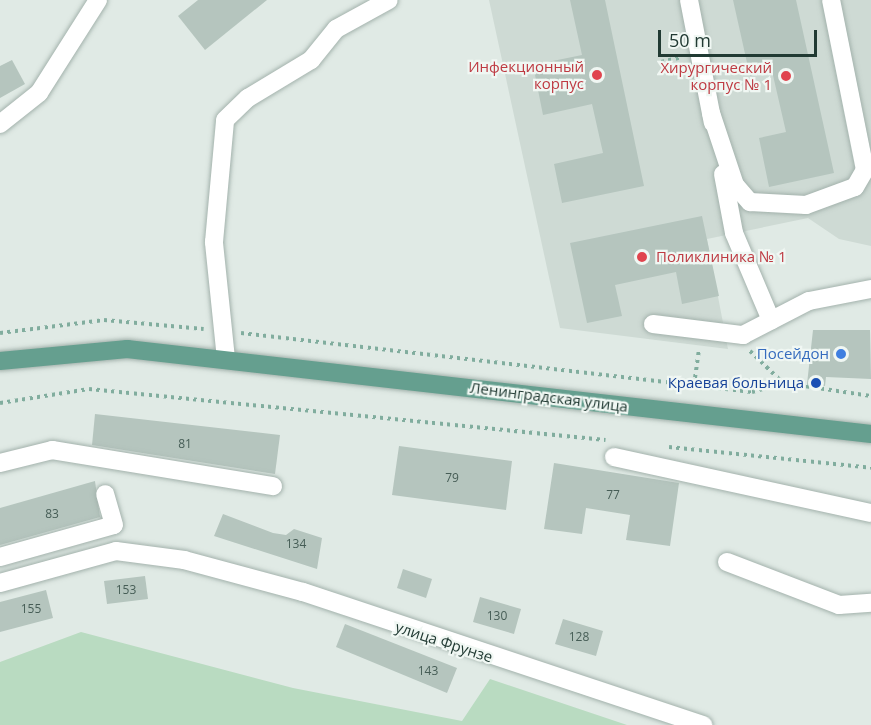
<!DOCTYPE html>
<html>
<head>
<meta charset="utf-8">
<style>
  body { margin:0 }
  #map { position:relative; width:871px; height:725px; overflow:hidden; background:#e0eae5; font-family:"Open Sans",sans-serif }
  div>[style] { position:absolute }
  .built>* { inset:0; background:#cedad4 }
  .green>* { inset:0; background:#b9dbc1 }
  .building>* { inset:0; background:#b5c5be }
  .path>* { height:4px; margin-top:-2px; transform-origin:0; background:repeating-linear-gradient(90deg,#81ad9e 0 3px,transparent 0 7.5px) }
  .roads { filter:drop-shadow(0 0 2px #a3b2ac) drop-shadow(0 0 2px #a3b2ac) }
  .minor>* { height:18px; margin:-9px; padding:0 9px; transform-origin:9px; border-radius:9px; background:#fff }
  .major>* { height:18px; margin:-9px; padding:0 9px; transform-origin:9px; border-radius:9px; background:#659f8f }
  .dots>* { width:16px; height:16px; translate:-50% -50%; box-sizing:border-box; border:3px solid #f0f7f3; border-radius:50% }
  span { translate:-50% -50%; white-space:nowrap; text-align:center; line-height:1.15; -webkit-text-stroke:4.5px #f0f7f3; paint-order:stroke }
  .number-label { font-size:12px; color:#465d56 }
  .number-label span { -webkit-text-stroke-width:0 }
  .health-label { font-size:15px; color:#be3a42 }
  .right { translate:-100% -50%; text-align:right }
  .left { translate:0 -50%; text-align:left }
  .shop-label { font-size:15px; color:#366cbe }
  .transit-label { font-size:15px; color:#164399 }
  .street-label { font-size:15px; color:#213a33 }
  .scale { position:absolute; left:658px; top:30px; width:159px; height:27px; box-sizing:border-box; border:3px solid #213a33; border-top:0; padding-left:8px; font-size:18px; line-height:21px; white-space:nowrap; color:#213a33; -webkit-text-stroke:4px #f0f7f3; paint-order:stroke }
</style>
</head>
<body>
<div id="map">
  <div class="built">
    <div style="clip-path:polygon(489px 0,871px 0,871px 246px,839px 239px,808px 218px,707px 239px,728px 349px,560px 328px)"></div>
  </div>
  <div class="green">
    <div style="clip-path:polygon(81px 632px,293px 688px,462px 721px,490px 679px,627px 725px,0 725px,0 662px)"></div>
  </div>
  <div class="building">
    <div style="clip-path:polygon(198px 0,267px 0,205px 50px,178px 16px)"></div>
    <div style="clip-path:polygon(570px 0,605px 0,644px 186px,562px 203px,554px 164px,603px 153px,592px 104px,543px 115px,533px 65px,582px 55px)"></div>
    <div style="clip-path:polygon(733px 0,796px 0,834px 173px,769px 187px,759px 138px,786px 132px,772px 71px,750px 76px)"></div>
    <div style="clip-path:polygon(12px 60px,25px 84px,0 98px,0 66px)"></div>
    <div style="clip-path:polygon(702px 216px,719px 296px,682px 304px,676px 272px,615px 285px,622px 316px,587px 323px,570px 243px)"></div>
    <div style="clip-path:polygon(813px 330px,870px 330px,871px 379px,826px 377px,825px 386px,807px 384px)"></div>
    <div style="clip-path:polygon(95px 414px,280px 435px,275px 474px,92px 445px)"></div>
    <div style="clip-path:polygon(399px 446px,512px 461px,506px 510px,392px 495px)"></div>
    <div style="clip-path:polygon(554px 463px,679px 483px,670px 546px,626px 540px,630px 515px,586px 508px,582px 534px,544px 529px)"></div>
    <div style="clip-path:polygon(95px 481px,100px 517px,0 545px,0 508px)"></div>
    <div style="clip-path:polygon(223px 514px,273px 533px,286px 535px,294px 529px,322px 538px,317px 569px,214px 536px)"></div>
    <div style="clip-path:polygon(403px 569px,432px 579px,426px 598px,397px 588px)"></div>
    <div style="clip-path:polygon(145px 576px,148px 599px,107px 604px,104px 581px)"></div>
    <div style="clip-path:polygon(46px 590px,53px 618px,0 632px,0 602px)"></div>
    <div style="clip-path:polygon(480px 597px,521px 609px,514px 634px,473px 622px)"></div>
    <div style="clip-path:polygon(563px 619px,603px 631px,596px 656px,555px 644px)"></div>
    <div style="clip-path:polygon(345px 624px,457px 668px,447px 693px,336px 647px)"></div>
  </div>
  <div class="path">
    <div style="left:661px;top:62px;width:22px;rotate:-13deg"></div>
    <div style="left:0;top:333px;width:105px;rotate:-7.1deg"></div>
    <div style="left:104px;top:320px;width:100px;rotate:5.1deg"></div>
    <div style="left:241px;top:333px;width:514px;rotate:6.59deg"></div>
    <div style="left:752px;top:392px;width:33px;rotate:-16deg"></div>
    <div style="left:784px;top:383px;width:88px;rotate:8.5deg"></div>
    <div style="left:750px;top:351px;width:46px;rotate:44.1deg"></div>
    <div style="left:694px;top:385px;width:36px;rotate:-82deg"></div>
    <div style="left:0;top:403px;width:90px;rotate:-8.9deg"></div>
    <div style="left:89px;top:389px;width:519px;rotate:5.64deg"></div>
    <div style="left:669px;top:447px;width:203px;rotate:5.9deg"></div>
  </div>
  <div class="roads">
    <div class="minor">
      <div style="left:689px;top:0;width:125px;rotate:79deg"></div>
      <div style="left:711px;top:113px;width:76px;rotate:71.6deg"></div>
      <div style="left:735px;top:185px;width:23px;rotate:49deg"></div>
      <div style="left:750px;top:202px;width:56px;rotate:3.1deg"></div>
      <div style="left:806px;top:205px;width:52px;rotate:-20.2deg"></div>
      <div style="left:855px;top:187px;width:20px;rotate:-60deg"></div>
      <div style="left:865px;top:170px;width:173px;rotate:-101.3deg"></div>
      <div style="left:0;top:124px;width:50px;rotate:-38.5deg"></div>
      <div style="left:39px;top:93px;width:110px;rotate:-57.6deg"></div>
      <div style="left:723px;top:174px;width:60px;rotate:79.4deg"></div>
      <div style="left:734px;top:233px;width:95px;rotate:67deg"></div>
      <div style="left:653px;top:324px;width:91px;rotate:7deg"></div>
      <div style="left:743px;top:335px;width:74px;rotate:-27.3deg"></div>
      <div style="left:809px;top:301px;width:63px;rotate:-11deg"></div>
      <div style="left:226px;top:359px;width:118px;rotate:-95.9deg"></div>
      <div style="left:214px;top:242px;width:122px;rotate:-84.8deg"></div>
      <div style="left:225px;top:120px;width:32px;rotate:-44deg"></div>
      <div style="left:248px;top:98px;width:74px;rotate:-31.1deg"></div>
      <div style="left:311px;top:60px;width:40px;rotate:-51deg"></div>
      <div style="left:336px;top:29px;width:60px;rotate:-28.7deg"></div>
      <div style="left:614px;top:457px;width:263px;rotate:12.3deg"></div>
      <div style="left:0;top:463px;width:54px;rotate:-14deg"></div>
      <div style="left:52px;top:450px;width:224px;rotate:9.3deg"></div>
      <div style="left:0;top:557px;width:118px;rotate:-15.7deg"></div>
      <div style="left:114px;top:525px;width:32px;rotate:-106deg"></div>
      <div style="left:727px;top:562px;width:120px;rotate:21deg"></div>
      <div style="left:839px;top:605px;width:32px;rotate:-4deg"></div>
      <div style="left:0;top:583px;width:120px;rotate:-15.4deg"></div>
      <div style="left:116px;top:551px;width:69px;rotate:7.5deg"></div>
      <div style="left:184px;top:560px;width:123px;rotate:15.1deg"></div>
      <div style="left:303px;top:592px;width:422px;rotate:18.4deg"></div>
    </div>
    <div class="major">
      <div style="left:0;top:361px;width:128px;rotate:-5.4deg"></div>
      <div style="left:127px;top:349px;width:749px;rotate:6.52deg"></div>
    </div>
  </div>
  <div class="dots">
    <div style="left:597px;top:75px;background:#e0444e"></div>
    <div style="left:786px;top:76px;background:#e0444e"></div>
    <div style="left:642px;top:257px;background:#e0444e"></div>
    <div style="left:841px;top:354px;background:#3f7fe0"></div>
    <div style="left:816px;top:383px;background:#1a4fb4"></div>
  </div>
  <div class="number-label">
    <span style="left:185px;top:444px">81</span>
    <span style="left:452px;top:478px">79</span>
    <span style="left:613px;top:495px">77</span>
    <span style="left:52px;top:514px">83</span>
    <span style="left:296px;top:544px">134</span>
    <span style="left:126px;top:590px">153</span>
    <span style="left:31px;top:609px">155</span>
    <span style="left:497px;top:616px">130</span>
    <span style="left:579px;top:637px">128</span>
    <span style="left:428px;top:671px">143</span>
  </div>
  <div class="health-label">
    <span class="right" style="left:584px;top:75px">Инфекционный<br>корпус</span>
    <span class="right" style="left:772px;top:76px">Хирургический<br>корпус № 1</span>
    <span class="left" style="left:656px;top:257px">Поликлиника № 1</span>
  </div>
  <div class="shop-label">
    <span class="right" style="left:829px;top:354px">Посейдон</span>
  </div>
  <div class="transit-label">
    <span class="right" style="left:804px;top:383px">Краевая больница</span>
  </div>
  <div class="street-label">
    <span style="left:549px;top:397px;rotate:7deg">Ленинградская улица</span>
    <span style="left:444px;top:642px;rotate:18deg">улица Фрунзе</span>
  </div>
  <div class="scale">50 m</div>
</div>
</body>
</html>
